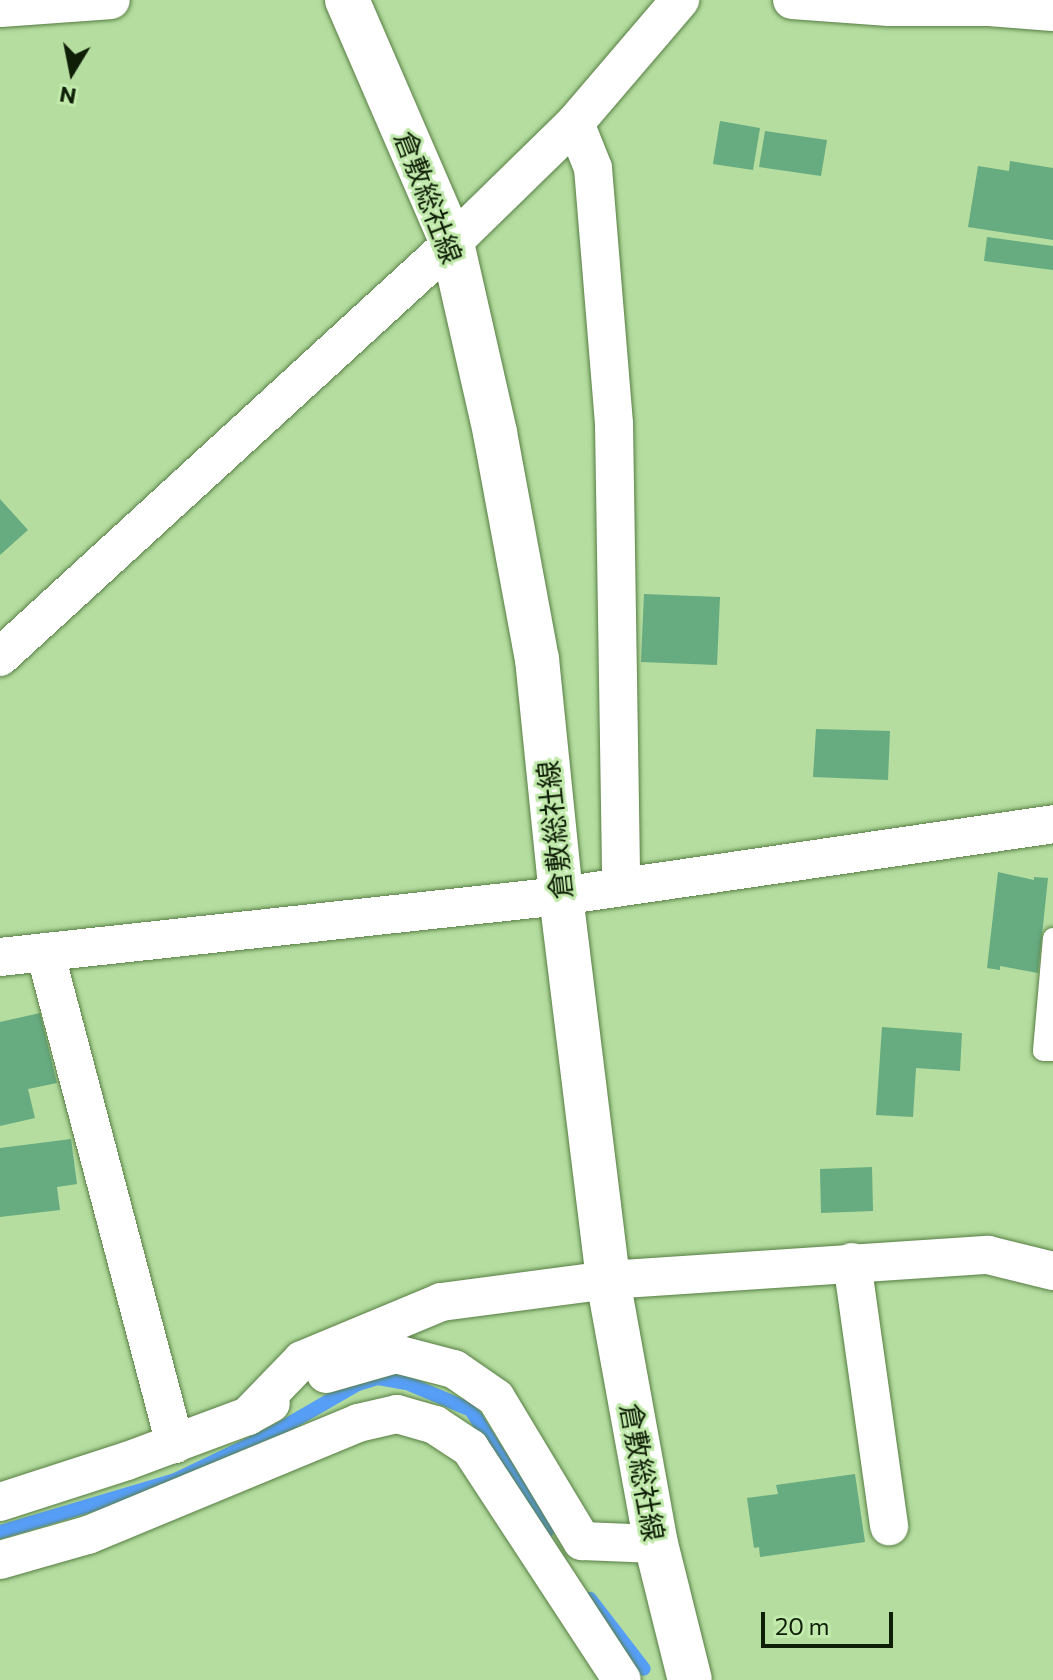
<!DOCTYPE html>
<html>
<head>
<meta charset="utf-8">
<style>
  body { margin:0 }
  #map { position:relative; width:1053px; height:1680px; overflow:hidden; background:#b4dd9f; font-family:Commissioner,"Noto Sans JP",sans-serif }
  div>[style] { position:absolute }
  .stream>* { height:14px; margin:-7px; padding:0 7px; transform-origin:7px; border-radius:7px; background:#579ef7 }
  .building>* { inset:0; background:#67ab80 }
  .roads { filter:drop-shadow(0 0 2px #587e44) drop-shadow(0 0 2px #587e44) }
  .lane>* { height:20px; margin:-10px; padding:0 10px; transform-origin:10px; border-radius:10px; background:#fff }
  .street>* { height:38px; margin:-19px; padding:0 19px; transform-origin:19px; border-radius:19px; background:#fff }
  .secondary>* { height:44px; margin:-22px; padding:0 22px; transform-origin:22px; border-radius:22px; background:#fff }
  span { translate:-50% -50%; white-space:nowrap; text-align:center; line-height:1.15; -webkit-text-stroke:6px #c1eaac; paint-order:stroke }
  .street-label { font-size:28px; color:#0f1e06 }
  .north { position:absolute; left:32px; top:32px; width:80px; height:80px; -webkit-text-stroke:6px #c1eaac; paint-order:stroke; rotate:190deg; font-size:22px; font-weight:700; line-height:32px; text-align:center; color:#0f1e06 }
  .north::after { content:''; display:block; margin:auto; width:28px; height:36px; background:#0f1e06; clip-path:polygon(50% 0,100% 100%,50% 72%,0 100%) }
  .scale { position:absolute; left:761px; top:1612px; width:132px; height:36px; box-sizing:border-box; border:4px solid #0f1e06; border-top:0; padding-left:10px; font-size:24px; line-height:28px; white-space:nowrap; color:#0f1e06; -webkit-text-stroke:6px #c1eaac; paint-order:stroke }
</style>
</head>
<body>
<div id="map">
  <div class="stream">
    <div style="left:0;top:1532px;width:183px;rotate:-16.5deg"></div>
    <div style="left:175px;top:1480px;width:109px;rotate:-25.6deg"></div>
    <div style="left:273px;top:1433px;width:98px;rotate:-30deg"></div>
    <div style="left:358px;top:1384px;width:21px;rotate:-17deg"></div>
    <div style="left:378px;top:1378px;width:29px;rotate:10deg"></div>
    <div style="left:407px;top:1383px;width:69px;rotate:22.9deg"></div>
    <div style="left:471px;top:1410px;width:143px;rotate:57.9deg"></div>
    <div style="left:590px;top:1599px;width:88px;rotate:52.4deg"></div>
  </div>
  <div class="building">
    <div style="clip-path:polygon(720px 121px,760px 128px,753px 170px,713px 164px)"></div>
    <div style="clip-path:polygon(765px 131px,827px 140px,821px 176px,759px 167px)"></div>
    <div style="clip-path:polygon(1010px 161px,1053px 168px,1053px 240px,968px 227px,978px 166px,1009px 171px)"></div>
    <div style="clip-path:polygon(987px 237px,1053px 246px,1053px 270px,984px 261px)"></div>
    <div style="clip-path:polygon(0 499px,28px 530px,0 555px)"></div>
    <div style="clip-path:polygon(644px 594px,720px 597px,717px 665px,641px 662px)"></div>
    <div style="clip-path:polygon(816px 729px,890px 731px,888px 780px,813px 777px)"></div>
    <div style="clip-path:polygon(998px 872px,1034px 880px,1034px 877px,1048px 878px,1038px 973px,1000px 966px,1000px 970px,987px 968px)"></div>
    <div style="clip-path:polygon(40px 1013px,57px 1083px,28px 1089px,35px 1118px,0 1126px,0 1022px)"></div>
    <div style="clip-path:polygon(882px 1027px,962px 1033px,960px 1071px,916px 1068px,913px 1117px,876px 1115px)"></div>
    <div style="clip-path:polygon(71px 1139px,77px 1184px,57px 1187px,60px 1210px,0 1217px,0 1148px)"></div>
    <div style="clip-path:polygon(872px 1167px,873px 1211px,821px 1213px,820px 1169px)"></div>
    <div style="clip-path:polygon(855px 1474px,865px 1542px,760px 1557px,759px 1547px,754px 1548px,747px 1498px,778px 1494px,776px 1485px)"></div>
  </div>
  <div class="roads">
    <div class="lane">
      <div style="left:1053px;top:938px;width:113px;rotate:95.1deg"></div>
      <div style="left:1043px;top:1051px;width:10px"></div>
    </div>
    <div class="street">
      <div style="left:792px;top:0;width:97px;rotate:4.1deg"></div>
      <div style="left:889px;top:7px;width:100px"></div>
      <div style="left:989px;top:7px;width:64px;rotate:4.5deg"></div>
      <div style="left:0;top:8px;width:111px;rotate:-4.1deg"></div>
      <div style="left:575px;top:123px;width:48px;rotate:68.2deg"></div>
      <div style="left:593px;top:168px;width:257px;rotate:85.3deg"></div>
      <div style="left:614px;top:424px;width:462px;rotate:89.1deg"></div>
      <div style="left:0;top:657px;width:613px;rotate:-42.49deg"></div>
      <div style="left:452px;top:243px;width:172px;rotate:-44.3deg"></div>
      <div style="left:575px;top:123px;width:162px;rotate:-49.5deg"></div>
      <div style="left:45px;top:952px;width:509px;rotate:75.2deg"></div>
      <div style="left:0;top:957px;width:564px;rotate:-6.21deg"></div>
      <div style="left:561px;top:896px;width:497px;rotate:-8.3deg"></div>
      <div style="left:852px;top:1262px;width:267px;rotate:82deg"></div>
      <div style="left:326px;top:1374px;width:73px;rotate:-15.9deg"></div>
      <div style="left:396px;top:1354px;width:60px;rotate:14.5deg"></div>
      <div style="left:454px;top:1369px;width:51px;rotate:34.6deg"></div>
      <div style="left:496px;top:1398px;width:167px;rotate:59deg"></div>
      <div style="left:582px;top:1541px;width:74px;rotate:2.3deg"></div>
      <div style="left:248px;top:1416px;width:78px;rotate:-46deg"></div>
      <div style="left:302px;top:1360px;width:151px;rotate:-22.6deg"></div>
      <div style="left:441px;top:1302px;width:168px;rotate:-7.5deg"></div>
      <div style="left:608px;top:1280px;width:381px;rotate:-3.8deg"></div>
      <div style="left:988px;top:1255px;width:67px;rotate:13.8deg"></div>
      <div style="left:0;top:1502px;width:133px;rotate:-17.9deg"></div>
      <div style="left:127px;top:1461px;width:129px;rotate:-20.4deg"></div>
      <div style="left:248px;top:1416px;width:26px;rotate:-29deg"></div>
      <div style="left:0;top:1560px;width:91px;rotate:-15.9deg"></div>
      <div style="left:88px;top:1535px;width:292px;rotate:-22.5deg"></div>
      <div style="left:358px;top:1423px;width:40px;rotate:-13deg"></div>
      <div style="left:397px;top:1414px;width:40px;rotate:16deg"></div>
      <div style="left:435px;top:1425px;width:42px;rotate:33.3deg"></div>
      <div style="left:470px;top:1448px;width:277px;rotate:56.8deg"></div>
    </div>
    <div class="secondary">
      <div style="left:347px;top:0;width:265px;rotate:66.6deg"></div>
      <div style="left:452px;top:243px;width:195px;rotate:77.2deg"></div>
      <div style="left:495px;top:433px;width:230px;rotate:79.5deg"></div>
      <div style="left:537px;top:659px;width:238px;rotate:84.2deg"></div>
      <div style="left:561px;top:896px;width:387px;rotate:83deg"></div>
      <div style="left:608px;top:1280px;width:268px;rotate:79.7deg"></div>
      <div style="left:656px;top:1544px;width:140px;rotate:76deg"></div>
    </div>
  </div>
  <div class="street-label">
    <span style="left:429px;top:197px;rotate:69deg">倉敷総社線</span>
    <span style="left:554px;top:830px;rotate:-96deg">倉敷総社線</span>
    <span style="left:643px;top:1472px;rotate:80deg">倉敷総社線</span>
  </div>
  <div class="north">N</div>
  <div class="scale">20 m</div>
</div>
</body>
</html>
